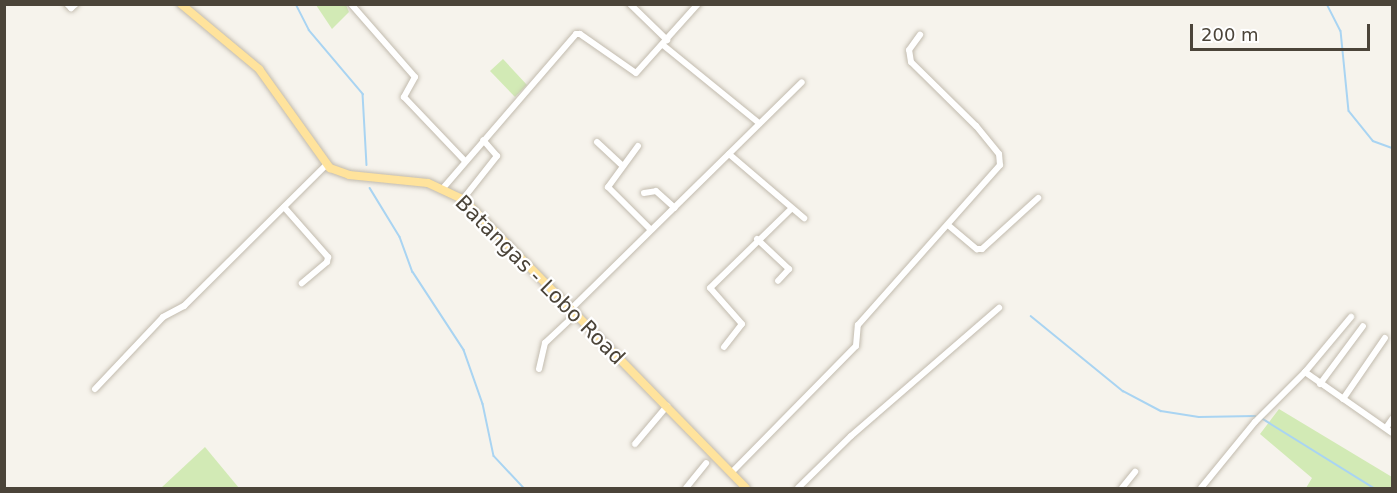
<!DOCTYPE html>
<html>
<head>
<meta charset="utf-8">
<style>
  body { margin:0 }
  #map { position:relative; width:1397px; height:493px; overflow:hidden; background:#f6f3ec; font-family:"DejaVu Sans",sans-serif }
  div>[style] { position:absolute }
  .green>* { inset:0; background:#d2eab5 }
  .stream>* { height:1.5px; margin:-0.75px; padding:0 0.75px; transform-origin:0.75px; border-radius:0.75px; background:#a9d4f2 }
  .roads { filter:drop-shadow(0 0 2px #c2bbae) drop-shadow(0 0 2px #c2bbae) }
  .minor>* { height:6px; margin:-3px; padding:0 3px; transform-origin:3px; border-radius:3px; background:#fff }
  .major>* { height:8px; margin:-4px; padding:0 4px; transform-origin:4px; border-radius:4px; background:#ffe39c }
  span { translate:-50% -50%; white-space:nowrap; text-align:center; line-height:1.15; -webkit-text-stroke:4.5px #fff; paint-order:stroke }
  .street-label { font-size:21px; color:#4b4439 }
  .frame { position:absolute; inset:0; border:6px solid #4b4439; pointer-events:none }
  .scale { position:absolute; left:1190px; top:24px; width:180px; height:27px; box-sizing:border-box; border:3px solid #4b4439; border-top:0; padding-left:8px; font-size:18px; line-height:21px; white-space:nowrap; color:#4b4439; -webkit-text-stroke:4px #fff; paint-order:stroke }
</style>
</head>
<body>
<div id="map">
  <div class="green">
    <div style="clip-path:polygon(316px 5px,346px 5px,349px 12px,332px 29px)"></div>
    <div style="clip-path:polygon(503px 59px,527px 85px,515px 97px,490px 71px)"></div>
    <div style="clip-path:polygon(1279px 409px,1392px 477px,1392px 488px,1306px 488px,1312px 478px,1260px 434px)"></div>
    <div style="clip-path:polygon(205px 447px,239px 488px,161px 488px)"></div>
  </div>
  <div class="stream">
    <div style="left:296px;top:4px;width:29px;rotate:63deg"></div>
    <div style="left:309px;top:30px;width:84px;rotate:49.8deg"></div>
    <div style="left:363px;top:94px;width:71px;rotate:86.8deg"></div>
    <div style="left:1327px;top:4px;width:30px;rotate:63deg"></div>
    <div style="left:1341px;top:31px;width:80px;rotate:84.3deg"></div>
    <div style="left:1349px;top:111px;width:38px;rotate:51deg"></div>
    <div style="left:1373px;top:141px;width:20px;rotate:20deg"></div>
    <div style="left:370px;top:188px;width:57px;rotate:58.5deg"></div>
    <div style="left:400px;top:237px;width:37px;rotate:70deg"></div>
    <div style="left:413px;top:272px;width:93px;rotate:56.8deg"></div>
    <div style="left:464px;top:350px;width:57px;rotate:70.6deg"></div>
    <div style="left:483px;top:404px;width:53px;rotate:78.1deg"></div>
    <div style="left:494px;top:456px;width:44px;rotate:46.8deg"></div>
    <div style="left:1031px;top:316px;width:119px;rotate:39.2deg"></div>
    <div style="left:1123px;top:391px;width:43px;rotate:27.8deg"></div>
    <div style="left:1161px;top:411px;width:38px;rotate:9deg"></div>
    <div style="left:1199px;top:417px;width:56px;rotate:-1deg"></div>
    <div style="left:1263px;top:419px;width:131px;rotate:31.9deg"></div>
  </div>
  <div class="roads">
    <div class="minor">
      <div style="left:67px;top:4px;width:6px;rotate:45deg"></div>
      <div style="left:71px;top:8px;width:6px;rotate:-39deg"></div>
      <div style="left:351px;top:4px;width:97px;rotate:48.8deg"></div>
      <div style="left:415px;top:77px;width:23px;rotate:119deg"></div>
      <div style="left:404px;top:97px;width:87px;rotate:46.4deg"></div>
      <div style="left:630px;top:4px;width:52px;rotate:44.2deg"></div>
      <div style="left:663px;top:45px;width:124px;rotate:39.1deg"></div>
      <div style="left:597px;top:142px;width:33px;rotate:43deg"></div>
      <div style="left:638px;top:146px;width:51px;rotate:126.2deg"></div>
      <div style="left:608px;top:187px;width:59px;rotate:45deg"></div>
      <div style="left:729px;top:154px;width:99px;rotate:40.5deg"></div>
      <div style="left:444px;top:187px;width:202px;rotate:-49.2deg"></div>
      <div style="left:576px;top:34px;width:4px"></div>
      <div style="left:580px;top:34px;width:68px;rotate:34.9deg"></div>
      <div style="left:636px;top:73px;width:93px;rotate:-48.1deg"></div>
      <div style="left:644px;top:193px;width:12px;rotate:-9deg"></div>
      <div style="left:656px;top:191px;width:25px;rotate:42deg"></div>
      <div style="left:463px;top:199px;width:55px;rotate:-51.7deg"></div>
      <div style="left:497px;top:156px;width:21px;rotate:-131deg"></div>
      <div style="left:284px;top:207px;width:67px;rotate:48.7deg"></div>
      <div style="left:328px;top:257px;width:5px;rotate:101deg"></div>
      <div style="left:327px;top:262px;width:33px;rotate:140deg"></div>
      <div style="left:948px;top:225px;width:38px;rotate:40deg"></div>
      <div style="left:977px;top:249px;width:5px"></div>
      <div style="left:982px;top:249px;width:76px;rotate:-42.3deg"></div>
      <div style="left:757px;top:239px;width:44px;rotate:43.2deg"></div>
      <div style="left:789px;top:269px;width:16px;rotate:133deg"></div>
      <div style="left:572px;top:308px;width:322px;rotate:-44.5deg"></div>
      <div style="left:724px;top:347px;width:29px;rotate:-52deg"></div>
      <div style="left:742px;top:324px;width:48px;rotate:-131.6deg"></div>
      <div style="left:710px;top:288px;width:113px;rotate:-44.3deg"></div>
      <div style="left:539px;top:369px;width:27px;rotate:-77deg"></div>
      <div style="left:545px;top:343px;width:44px;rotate:-43.2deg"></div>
      <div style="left:1305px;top:372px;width:106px;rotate:35deg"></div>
      <div style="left:1320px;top:384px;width:72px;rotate:-53.4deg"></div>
      <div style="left:95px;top:389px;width:99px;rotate:-46.6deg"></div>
      <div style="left:163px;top:317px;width:24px;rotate:-28deg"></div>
      <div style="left:184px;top:306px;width:200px;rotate:-44.8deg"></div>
      <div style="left:1343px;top:399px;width:74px;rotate:-55.5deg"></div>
      <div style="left:1386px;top:428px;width:11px;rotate:-56deg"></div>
      <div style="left:635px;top:444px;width:50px;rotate:-49.9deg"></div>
      <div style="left:731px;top:473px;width:178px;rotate:-45.5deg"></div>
      <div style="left:856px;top:346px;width:21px;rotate:-85deg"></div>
      <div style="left:858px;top:325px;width:214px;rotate:-48.4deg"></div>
      <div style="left:1000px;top:165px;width:11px;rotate:-95deg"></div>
      <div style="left:999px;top:154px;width:36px;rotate:-129deg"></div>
      <div style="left:976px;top:126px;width:91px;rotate:-135.4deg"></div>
      <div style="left:911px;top:62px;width:12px;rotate:-99deg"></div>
      <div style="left:909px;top:50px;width:19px;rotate:-54deg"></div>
      <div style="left:686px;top:488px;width:32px;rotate:-51deg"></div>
      <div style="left:798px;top:488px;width:74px;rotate:-44.5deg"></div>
      <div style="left:851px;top:436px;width:196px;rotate:-40.9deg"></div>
      <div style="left:1122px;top:488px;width:21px;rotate:-51deg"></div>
      <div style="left:1201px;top:488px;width:85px;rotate:-50.7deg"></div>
      <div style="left:1255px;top:422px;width:71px;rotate:-45deg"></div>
      <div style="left:1305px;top:372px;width:72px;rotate:-50.1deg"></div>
    </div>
    <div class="major">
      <div style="left:181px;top:4px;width:102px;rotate:39.8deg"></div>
      <div style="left:259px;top:69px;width:122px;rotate:54.4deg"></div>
      <div style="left:330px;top:168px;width:20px;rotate:20deg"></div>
      <div style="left:349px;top:175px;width:79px;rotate:5.8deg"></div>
      <div style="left:428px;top:183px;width:38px;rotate:25deg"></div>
      <div style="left:463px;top:199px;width:404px;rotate:45.6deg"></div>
    </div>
  </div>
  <div class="street-label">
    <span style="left:540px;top:280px;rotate:45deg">Batangas - Lobo Road</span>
  </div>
  <div class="frame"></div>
  <div class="scale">200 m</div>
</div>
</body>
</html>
